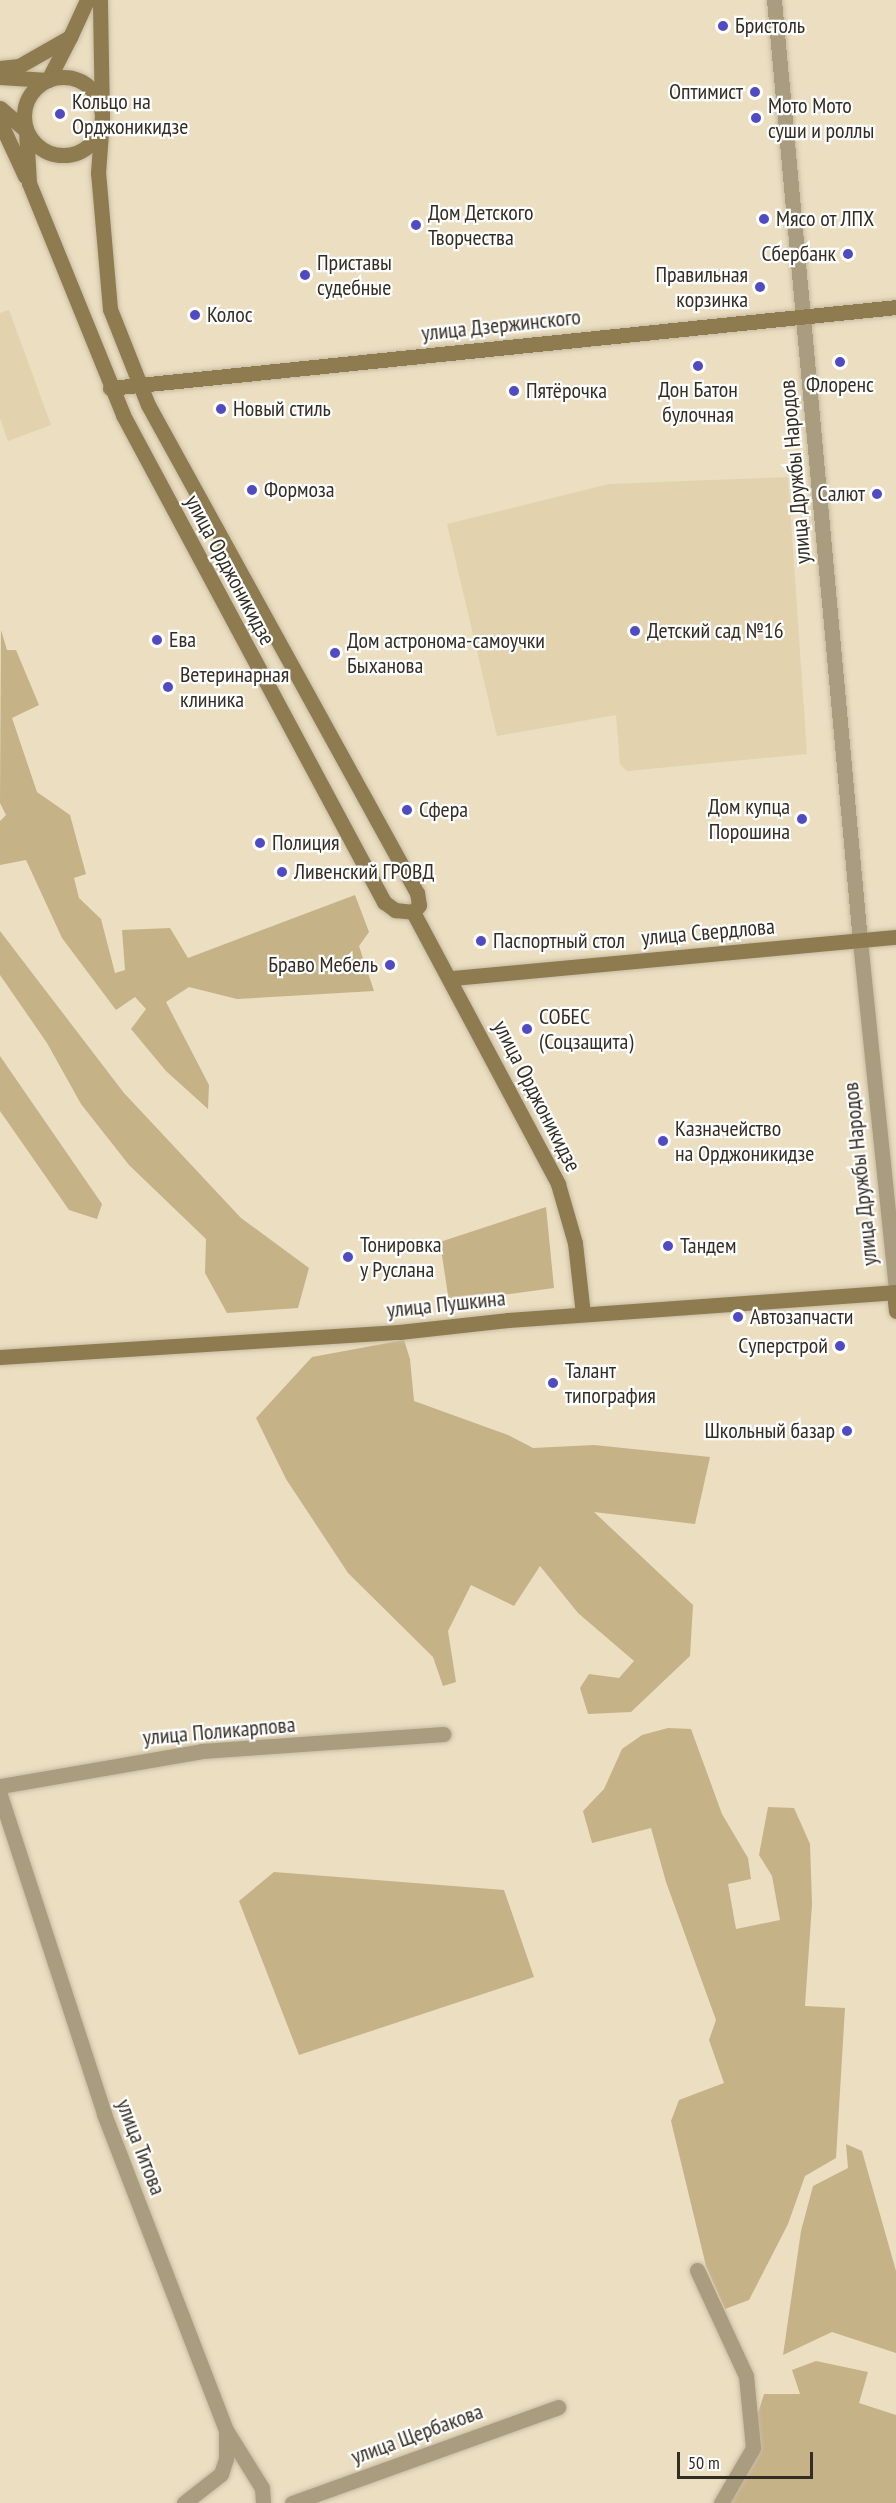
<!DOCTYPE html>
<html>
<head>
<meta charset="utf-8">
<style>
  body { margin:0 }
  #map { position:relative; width:896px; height:2503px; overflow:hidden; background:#ebdec1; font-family:"PT Sans Narrow",sans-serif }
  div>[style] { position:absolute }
  .built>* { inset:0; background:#e2d2ae }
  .green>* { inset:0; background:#c6b287 }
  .roads { filter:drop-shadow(0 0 2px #c6bba1) drop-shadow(0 0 2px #c6bba1) }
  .street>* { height:15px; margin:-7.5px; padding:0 7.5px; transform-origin:7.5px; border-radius:7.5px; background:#a99c7f }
  .secondary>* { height:15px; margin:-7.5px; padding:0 7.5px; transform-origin:7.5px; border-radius:7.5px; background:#8e7b4f }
  .secondary>.ring { margin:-7.5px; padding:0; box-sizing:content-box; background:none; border:15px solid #8e7b4f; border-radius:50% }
  .dots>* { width:16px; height:16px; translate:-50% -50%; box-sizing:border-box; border:3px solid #fff; border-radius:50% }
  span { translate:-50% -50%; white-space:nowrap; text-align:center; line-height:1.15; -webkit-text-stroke:4.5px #fff; paint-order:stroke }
  .poi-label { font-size:22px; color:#332e23 }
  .left { translate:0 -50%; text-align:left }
  .right { translate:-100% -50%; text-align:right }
  .street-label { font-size:22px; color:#332e23 }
  .scale { position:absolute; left:677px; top:2452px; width:136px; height:27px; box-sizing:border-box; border:3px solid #332e23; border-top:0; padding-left:8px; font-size:18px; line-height:21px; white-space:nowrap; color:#332e23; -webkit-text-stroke:4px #fff; paint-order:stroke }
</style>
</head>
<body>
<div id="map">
  <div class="built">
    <div style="clip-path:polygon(9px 310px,51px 425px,8px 441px,0 418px,0 313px)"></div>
    <div style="clip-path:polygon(788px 477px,807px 754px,627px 771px,620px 764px,616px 715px,497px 736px,447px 524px,609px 484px)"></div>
  </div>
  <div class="green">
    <div style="clip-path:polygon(1px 630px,7px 650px,16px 650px,39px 705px,12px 718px,37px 792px,70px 815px,86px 874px,74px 878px,79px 898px,101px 919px,115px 973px,125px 970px,122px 930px,170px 928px,188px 958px,355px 895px,369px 932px,359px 946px,374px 991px,237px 999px,189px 987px,166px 1002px,209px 1085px,208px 1109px,166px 1071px,131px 1029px,146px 1009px,135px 997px,116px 1010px,62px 938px,26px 860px,0 865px,0 821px,6px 815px,0 803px)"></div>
    <div style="clip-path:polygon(0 931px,124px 1093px,241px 1218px,309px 1268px,298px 1308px,227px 1313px,205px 1273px,206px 1239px,129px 1165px,81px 1104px,47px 1043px,0 975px)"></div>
    <div style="clip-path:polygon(0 1056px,102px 1204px,97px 1219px,69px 1210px,0 1111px)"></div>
    <div style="clip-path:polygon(546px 1207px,554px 1288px,449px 1302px,440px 1242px)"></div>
    <div style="clip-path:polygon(404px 1340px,410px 1359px,414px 1401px,508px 1435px,533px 1448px,594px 1445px,710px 1457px,695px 1524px,594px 1512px,693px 1605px,690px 1656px,631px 1712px,588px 1714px,580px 1688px,589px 1674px,619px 1678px,634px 1661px,578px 1613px,540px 1566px,514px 1606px,471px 1585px,448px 1631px,456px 1682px,443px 1686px,433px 1657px,348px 1573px,286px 1479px,256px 1418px,312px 1357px)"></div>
    <div style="clip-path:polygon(668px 1728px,691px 1729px,722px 1814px,748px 1858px,751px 1879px,728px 1884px,736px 1929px,780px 1920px,772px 1876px,759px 1855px,768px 1807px,794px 1808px,810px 1844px,812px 1904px,805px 2006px,845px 2008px,836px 2158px,805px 2176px,788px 2224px,749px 2300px,725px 2309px,706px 2266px,671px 2121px,679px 2100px,724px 2083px,709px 2040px,716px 2020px,666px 1882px,651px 1828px,592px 1843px,583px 1811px,604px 1789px,622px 1749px,642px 1735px)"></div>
    <div style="clip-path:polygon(274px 1872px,504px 1890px,534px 1977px,299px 2055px,239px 1901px)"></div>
    <div style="clip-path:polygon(846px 2144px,862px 2151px,896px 2271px,896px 2353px,832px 2332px,783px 2355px,801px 2231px,813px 2186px,848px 2168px)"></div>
    <div style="clip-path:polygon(816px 2361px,868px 2372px,859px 2403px,896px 2415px,896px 2503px,730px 2503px,764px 2394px,800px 2394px,792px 2370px)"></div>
  </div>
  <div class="roads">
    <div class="street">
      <div style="left:774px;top:0;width:945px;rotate:84.78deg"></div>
      <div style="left:860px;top:941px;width:353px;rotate:84.1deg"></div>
      <div style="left:0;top:1786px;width:205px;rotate:-9.8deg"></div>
      <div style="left:202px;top:1751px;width:242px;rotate:-4deg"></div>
      <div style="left:0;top:1795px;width:336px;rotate:71.9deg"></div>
      <div style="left:104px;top:2114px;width:339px;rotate:68.9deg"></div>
      <div style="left:226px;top:2430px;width:68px;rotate:58.2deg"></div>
      <div style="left:262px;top:2488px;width:15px;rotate:86deg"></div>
      <div style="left:697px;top:2270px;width:117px;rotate:65.2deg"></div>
      <div style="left:746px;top:2376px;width:72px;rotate:84.4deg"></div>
      <div style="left:753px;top:2448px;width:64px;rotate:120.2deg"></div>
      <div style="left:184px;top:2503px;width:47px;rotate:-38.1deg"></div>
      <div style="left:221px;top:2474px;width:16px;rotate:-72deg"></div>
      <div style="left:226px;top:2459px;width:27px;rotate:-90deg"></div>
      <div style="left:292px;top:2503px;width:283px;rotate:-19.8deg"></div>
    </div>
    <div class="secondary">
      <div style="left:0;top:68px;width:19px;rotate:-6deg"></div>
      <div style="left:19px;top:66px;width:59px;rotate:-29.6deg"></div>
      <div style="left:70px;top:37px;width:41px;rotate:-65.3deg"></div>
      <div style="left:0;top:77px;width:48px;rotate:3.6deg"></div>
      <div style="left:48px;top:80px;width:48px;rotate:-62.9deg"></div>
      <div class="ring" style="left:24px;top:77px;width:63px;height:63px"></div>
      <div style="left:0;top:108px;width:35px;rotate:41deg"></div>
      <div style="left:26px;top:131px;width:52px;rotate:86.7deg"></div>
      <div style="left:29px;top:183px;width:250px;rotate:67.9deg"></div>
      <div style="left:123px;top:415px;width:553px;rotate:61.81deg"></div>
      <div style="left:384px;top:902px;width:14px;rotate:36deg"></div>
      <div style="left:395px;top:910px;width:18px;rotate:6deg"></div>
      <div style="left:413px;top:912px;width:9px;rotate:-49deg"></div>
      <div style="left:419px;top:905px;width:12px;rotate:-99deg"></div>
      <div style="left:417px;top:893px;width:557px;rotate:-118.86deg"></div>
      <div style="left:148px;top:405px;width:103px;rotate:-111.6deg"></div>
      <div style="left:110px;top:309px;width:137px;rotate:-95deg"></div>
      <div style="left:98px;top:173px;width:55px;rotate:-85.8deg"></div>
      <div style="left:102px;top:118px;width:118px;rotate:-91deg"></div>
      <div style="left:0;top:122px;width:60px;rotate:65.2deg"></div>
      <div style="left:110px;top:388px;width:790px;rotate:-5.88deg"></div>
      <div style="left:413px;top:912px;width:308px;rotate:61.9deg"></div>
      <div style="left:558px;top:1184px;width:61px;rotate:73.9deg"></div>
      <div style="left:575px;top:1243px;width:71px;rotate:83.6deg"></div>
      <div style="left:452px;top:978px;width:446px;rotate:-5.3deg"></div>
      <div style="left:0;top:1357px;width:400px;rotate:-3.6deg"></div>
      <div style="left:399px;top:1332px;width:110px;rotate:-6.3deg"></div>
      <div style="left:508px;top:1320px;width:387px;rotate:-4.1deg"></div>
      <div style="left:894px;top:1292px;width:19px;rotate:84deg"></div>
    </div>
  </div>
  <div class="dots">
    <div style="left:723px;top:26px;background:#514bc3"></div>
    <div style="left:755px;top:92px;background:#514bc3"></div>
    <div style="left:60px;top:114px;background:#514bc3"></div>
    <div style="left:756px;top:118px;background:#514bc3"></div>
    <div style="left:764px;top:219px;background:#514bc3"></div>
    <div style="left:416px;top:225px;background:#514bc3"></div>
    <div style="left:848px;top:254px;background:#514bc3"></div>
    <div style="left:305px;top:275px;background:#514bc3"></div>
    <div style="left:760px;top:287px;background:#514bc3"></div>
    <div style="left:195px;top:315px;background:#514bc3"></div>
    <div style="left:840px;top:362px;background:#514bc3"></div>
    <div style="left:698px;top:366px;background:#514bc3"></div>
    <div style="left:514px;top:391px;background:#514bc3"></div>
    <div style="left:221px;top:409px;background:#514bc3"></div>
    <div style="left:252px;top:490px;background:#514bc3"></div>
    <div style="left:877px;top:494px;background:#514bc3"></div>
    <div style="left:635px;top:631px;background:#514bc3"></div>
    <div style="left:157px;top:640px;background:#514bc3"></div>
    <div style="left:335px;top:653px;background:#514bc3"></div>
    <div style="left:168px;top:687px;background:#514bc3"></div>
    <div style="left:407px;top:810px;background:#514bc3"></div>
    <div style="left:802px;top:819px;background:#514bc3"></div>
    <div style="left:260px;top:843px;background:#514bc3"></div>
    <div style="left:282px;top:872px;background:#514bc3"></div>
    <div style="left:481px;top:941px;background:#514bc3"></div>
    <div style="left:390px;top:965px;background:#514bc3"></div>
    <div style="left:527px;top:1029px;background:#514bc3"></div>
    <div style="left:663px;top:1141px;background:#514bc3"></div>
    <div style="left:668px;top:1246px;background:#514bc3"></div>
    <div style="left:348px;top:1257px;background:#514bc3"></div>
    <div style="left:738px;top:1317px;background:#514bc3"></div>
    <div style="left:840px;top:1346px;background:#514bc3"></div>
    <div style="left:553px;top:1383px;background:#514bc3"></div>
    <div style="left:847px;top:1431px;background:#514bc3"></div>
  </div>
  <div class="poi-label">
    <span class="left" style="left:735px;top:26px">Бристоль</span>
    <span class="right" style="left:743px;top:92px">Оптимист</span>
    <span class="left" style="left:72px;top:114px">Кольцо на<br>Орджоникидзе</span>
    <span class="left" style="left:768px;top:118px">Мото Мото<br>суши и роллы</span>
    <span class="left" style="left:428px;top:225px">Дом Детского<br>Творчества</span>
    <span class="left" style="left:776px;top:219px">Мясо от ЛПХ</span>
    <span class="right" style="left:836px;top:254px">Сбербанк</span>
    <span class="left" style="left:317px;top:275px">Приставы<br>судебные</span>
    <span class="right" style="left:748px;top:287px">Правильная<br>корзинка</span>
    <span class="left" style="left:207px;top:315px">Колос</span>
    <span style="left:840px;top:385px">Флоренс</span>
    <span style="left:698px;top:402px">Дон Батон<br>булочная</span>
    <span class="left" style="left:526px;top:391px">Пятёрочка</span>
    <span class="left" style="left:233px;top:409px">Новый стиль</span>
    <span class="left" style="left:264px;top:490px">Формоза</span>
    <span class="right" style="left:865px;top:494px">Салют</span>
    <span class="left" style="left:647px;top:631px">Детский сад №16</span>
    <span class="left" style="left:169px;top:640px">Ева</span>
    <span class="left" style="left:347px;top:653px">Дом астронома-самоучки<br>Быханова</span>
    <span class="left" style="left:180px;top:687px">Ветеринарная<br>клиника</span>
    <span class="right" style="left:790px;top:819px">Дом купца<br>Порошина</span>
    <span class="left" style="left:419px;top:810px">Сфера</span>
    <span class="left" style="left:272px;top:843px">Полиция</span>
    <span class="left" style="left:294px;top:872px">Ливенский ГРОВД</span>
    <span class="left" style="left:493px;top:941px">Паспортный стол</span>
    <span class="right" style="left:378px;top:965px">Браво Мебель</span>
    <span class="left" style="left:539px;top:1029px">СОБЕС<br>(Соцзащита)</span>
    <span class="left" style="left:675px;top:1141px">Казначейство<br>на Орджоникидзе</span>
    <span class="left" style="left:360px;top:1257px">Тонировка<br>у Руслана</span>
    <span class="left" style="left:680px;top:1246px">Тандем</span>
    <span class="left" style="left:750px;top:1317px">Автозапчасти</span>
    <span class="right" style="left:828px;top:1346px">Суперстрой</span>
    <span class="left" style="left:565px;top:1383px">Талант<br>типография</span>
    <span class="right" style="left:835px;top:1431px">Школьный базар</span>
  </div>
  <div class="street-label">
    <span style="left:501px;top:325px;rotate:-6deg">улица Дзержинского</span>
    <span style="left:795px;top:472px;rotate:-95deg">улица Дружбы Народов</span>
    <span style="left:230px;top:570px;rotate:62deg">улица Орджоникидзе</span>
    <span style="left:708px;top:932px;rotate:-5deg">улица Свердлова</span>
    <span style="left:537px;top:1096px;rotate:63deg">улица Орджоникидзе</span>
    <span style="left:860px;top:1174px;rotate:-96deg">улица Дружбы Народов</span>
    <span style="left:446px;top:1304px;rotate:-6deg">улица Пушкина</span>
    <span style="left:219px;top:1731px;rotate:-5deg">улица Поликарпова</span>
    <span style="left:141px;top:2147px;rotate:69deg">улица Титова</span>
    <span style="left:417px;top:2434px;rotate:-20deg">улица Щербакова</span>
  </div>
  <div class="scale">50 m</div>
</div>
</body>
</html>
